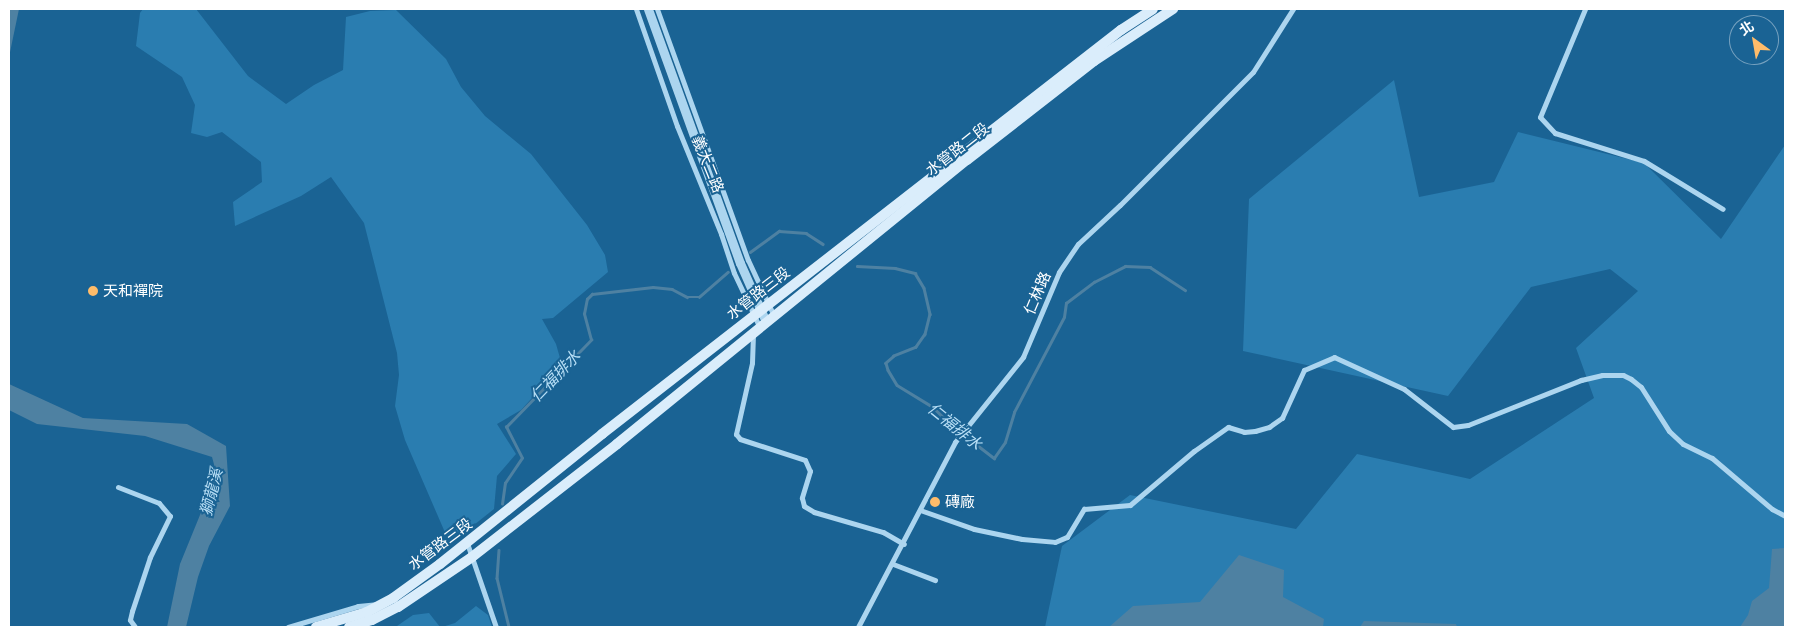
<!DOCTYPE html>
<html>
<head>
<meta charset="utf-8">
<style>
  body { margin:0 }
  #map { position:relative; width:1794px; height:636px; overflow:hidden; background:#1a6394; font-family:Barlow,"Noto Sans TC",sans-serif }
  div>[style] { position:absolute }
  .green>* { inset:0; background:#2a7db0 }
  .water>* { inset:0; background:#4e81a2 }
  .stream>* { height:2.5px; margin:-1.25px; padding:0 1.25px; transform-origin:1.25px; border-radius:1.25px; background:#4e81a2 }
  .minor>* { height:5px; margin:-2.5px; padding:0 2.5px; transform-origin:2.5px; border-radius:2.5px; background:#acd5ef }
  .tertiary>* { height:9px; margin:-4.5px; padding:0 4.5px; transform-origin:4.5px; border-radius:4.5px; background:#acd5ef }
  .secondary>* { height:10px; margin:-5px; padding:0 5px; transform-origin:5px; border-radius:5px; background:#daedfb }
  .dots>* { width:14px; height:14px; translate:-50% -50%; box-sizing:border-box; border:2px solid #1a6394; border-radius:50% }
  span { translate:-50% -50%; white-space:nowrap; text-align:center; line-height:1.15; -webkit-text-stroke:4px #1a6394; paint-order:stroke }
  .street-label { font-size:15px; color:#fff }
  .poi-label { font-size:15px; color:#fff }
  .left { translate:0 -50%; text-align:left }
  .water-label { font-size:16px; color:#b8dff6; font-style:italic }
  .frame { position:absolute; inset:0; border:10px solid #fff; pointer-events:none }
  .north { position:absolute; left:1729px; top:15px; width:50px; height:50px; box-sizing:border-box; background:#1a6394; border:1px solid #76a1bf; border-radius:50%; rotate:328deg; font-size:14px; font-weight:700; line-height:20px; text-align:center; color:#fff }
  .north::after { content:''; display:block; margin:auto; width:18px; height:22px; background:#ffbc6a; clip-path:polygon(50% 0,100% 100%,50% 72%,0 100%) }
</style>
</head>
<body>
<div id="map">
  <div class="green">
    <div style="clip-path:polygon(143px 9px,196px 9px,248px 76px,286px 104px,314px 85px,343px 70px,346px 17px,370px 11px,396px 10px,446px 59px,461px 87px,485px 116px,531px 154px,587px 225px,605px 255px,608px 272px,553px 318px,542px 319px,556px 344px,562px 365px,521px 410px,497px 424px,516px 454px,497px 476px,494px 509px,450px 544px,405px 440px,395px 406px,399px 375px,397px 353px,364px 223px,331px 177px,301px 196px,235px 226px,233px 202px,262px 182px,261px 162px,222px 132px,207px 137px,191px 133px,195px 105px,182px 77px,136px 46px,140px 13px)"></div>
    <div style="clip-path:polygon(1394px 80px,1419px 197px,1494px 182px,1518px 132px,1644px 163px,1721px 239px,1785px 145px,1785px 627px,1045px 627px,1062px 546px,1130px 495px,1296px 529px,1357px 454px,1470px 479px,1594px 398px,1576px 348px,1638px 291px,1610px 269px,1531px 287px,1448px 396px,1243px 351px,1249px 199px)"></div>
    <div style="clip-path:polygon(476px 606px,488px 615px,492px 627px,442px 627px,455px 623px)"></div>
    <div style="clip-path:polygon(429px 613px,440px 627px,397px 626px,413px 615px)"></div>
  </div>
  <div class="water">
    <div style="clip-path:polygon(9px 9px,19px 9px,9px 57px)"></div>
    <div style="clip-path:polygon(9px 384px,83px 418px,187px 424px,226px 446px,230px 506px,209px 546px,198px 577px,186px 627px,167px 627px,180px 564px,211px 488px,215px 468px,212px 457px,145px 436px,37px 424px,9px 410px)"></div>
    <div style="clip-path:polygon(1785px 548px,1785px 627px,1740px 627px,1748px 615px,1752px 601px,1769px 588px,1772px 549px)"></div>
    <div style="clip-path:polygon(1239px 555px,1284px 570px,1283px 597px,1324px 619px,1323px 627px,1109px 627px,1133px 606px,1200px 602px)"></div>
    <div style="clip-path:polygon(1364px 621px,1456px 624px,1457px 627px,1360px 627px)"></div>
  </div>
  <div class="stream">
    <div style="left:750px;top:252px;width:36px;rotate:-36deg"></div>
    <div style="left:779px;top:231px;width:27px;rotate:4deg"></div>
    <div style="left:806px;top:233px;width:20px;rotate:33deg"></div>
    <div style="left:857px;top:266px;width:38px;rotate:3deg"></div>
    <div style="left:895px;top:268px;width:21px;rotate:14deg"></div>
    <div style="left:915px;top:273px;width:17px;rotate:59deg"></div>
    <div style="left:924px;top:288px;width:27px;rotate:77deg"></div>
    <div style="left:930px;top:314px;width:21px;rotate:104deg"></div>
    <div style="left:925px;top:334px;width:16px;rotate:125deg"></div>
    <div style="left:916px;top:347px;width:24px;rotate:158deg"></div>
    <div style="left:894px;top:356px;width:11px;rotate:139deg"></div>
    <div style="left:886px;top:363px;width:7px;rotate:74deg"></div>
    <div style="left:888px;top:370px;width:17px;rotate:59deg"></div>
    <div style="left:897px;top:385px;width:42px;rotate:31.4deg"></div>
    <div style="left:933px;top:407px;width:24px;rotate:45deg"></div>
    <div style="left:950px;top:424px;width:56px;rotate:37.7deg"></div>
    <div style="left:994px;top:458px;width:19px;rotate:-55deg"></div>
    <div style="left:1005px;top:442px;width:31px;rotate:-73deg"></div>
    <div style="left:1014px;top:412px;width:107px;rotate:-62.2deg"></div>
    <div style="left:1064px;top:317px;width:14px;rotate:-82deg"></div>
    <div style="left:1066px;top:303px;width:35px;rotate:-37deg"></div>
    <div style="left:1094px;top:282px;width:35px;rotate:-27deg"></div>
    <div style="left:1125px;top:266px;width:25px;rotate:2deg"></div>
    <div style="left:1150px;top:267px;width:42px;rotate:33.3deg"></div>
    <div style="left:502px;top:504px;width:21px;rotate:-82deg"></div>
    <div style="left:505px;top:483px;width:30px;rotate:-56deg"></div>
    <div style="left:522px;top:458px;width:35px;rotate:-117deg"></div>
    <div style="left:506px;top:427px;width:122px;rotate:-45.7deg"></div>
    <div style="left:591px;top:340px;width:27px;rotate:-105deg"></div>
    <div style="left:584px;top:314px;width:15px;rotate:-79deg"></div>
    <div style="left:587px;top:299px;width:7px;rotate:-45deg"></div>
    <div style="left:592px;top:294px;width:61px;rotate:-6.5deg"></div>
    <div style="left:653px;top:287px;width:19px;rotate:6deg"></div>
    <div style="left:672px;top:289px;width:17px;rotate:28deg"></div>
    <div style="left:687px;top:297px;width:12px"></div>
    <div style="left:699px;top:297px;width:38px;rotate:-41deg"></div>
    <div style="left:499px;top:550px;width:28px;rotate:94deg"></div>
    <div style="left:497px;top:578px;width:50px;rotate:76.2deg"></div>
  </div>
  <div class="minor">
    <div style="left:636px;top:9px;width:124px;rotate:70.7deg"></div>
    <div style="left:677px;top:126px;width:117px;rotate:67.8deg"></div>
    <div style="left:721px;top:234px;width:41px;rotate:71.6deg"></div>
    <div style="left:734px;top:273px;width:61px;rotate:64.7deg"></div>
    <div style="left:657px;top:9px;width:267px;rotate:70.1deg"></div>
    <div style="left:748px;top:260px;width:62px;rotate:65.1deg"></div>
    <div style="left:1585px;top:9px;width:117px;rotate:112.6deg"></div>
    <div style="left:1540px;top:117px;width:22px;rotate:47deg"></div>
    <div style="left:1555px;top:133px;width:93px;rotate:17.5deg"></div>
    <div style="left:1644px;top:161px;width:92px;rotate:31.3deg"></div>
    <div style="left:753px;top:334px;width:29px;rotate:92deg"></div>
    <div style="left:752px;top:363px;width:73px;rotate:102.7deg"></div>
    <div style="left:736px;top:434px;width:6px;rotate:51deg"></div>
    <div style="left:740px;top:439px;width:68px;rotate:17.9deg"></div>
    <div style="left:805px;top:460px;width:12px;rotate:66deg"></div>
    <div style="left:810px;top:471px;width:28px;rotate:107deg"></div>
    <div style="left:802px;top:498px;width:8px;rotate:76deg"></div>
    <div style="left:804px;top:506px;width:12px;rotate:31deg"></div>
    <div style="left:814px;top:512px;width:72px;rotate:16.2deg"></div>
    <div style="left:883px;top:532px;width:24px;rotate:30deg"></div>
    <div style="left:118px;top:487px;width:44px;rotate:21.3deg"></div>
    <div style="left:159px;top:503px;width:17px;rotate:50deg"></div>
    <div style="left:170px;top:516px;width:46px;rotate:116deg"></div>
    <div style="left:150px;top:557px;width:57px;rotate:108.4deg"></div>
    <div style="left:132px;top:611px;width:9px;rotate:103deg"></div>
    <div style="left:130px;top:620px;width:9px;rotate:54deg"></div>
    <div style="left:920px;top:510px;width:57px;rotate:19.4deg"></div>
    <div style="left:974px;top:529px;width:49px;rotate:11.8deg"></div>
    <div style="left:1022px;top:539px;width:33px;rotate:5deg"></div>
    <div style="left:1055px;top:542px;width:13px;rotate:-23deg"></div>
    <div style="left:1067px;top:537px;width:33px;rotate:-59deg"></div>
    <div style="left:1084px;top:509px;width:46px;rotate:-5deg"></div>
    <div style="left:1130px;top:505px;width:84px;rotate:-40.2deg"></div>
    <div style="left:1194px;top:451px;width:42px;rotate:-35.2deg"></div>
    <div style="left:1228px;top:427px;width:17px;rotate:17deg"></div>
    <div style="left:1244px;top:432px;width:11px;rotate:-5deg"></div>
    <div style="left:1255px;top:431px;width:15px;rotate:-16deg"></div>
    <div style="left:1269px;top:427px;width:16px;rotate:-35deg"></div>
    <div style="left:1282px;top:418px;width:53px;rotate:-65.4deg"></div>
    <div style="left:1304px;top:370px;width:33px;rotate:-23deg"></div>
    <div style="left:1334px;top:357px;width:77px;rotate:24.6deg"></div>
    <div style="left:1404px;top:389px;width:62px;rotate:37.8deg"></div>
    <div style="left:1453px;top:427px;width:15px;rotate:-8deg"></div>
    <div style="left:1468px;top:425px;width:122px;rotate:-21.7deg"></div>
    <div style="left:1581px;top:380px;width:22px;rotate:-13deg"></div>
    <div style="left:1602px;top:375px;width:21px"></div>
    <div style="left:1623px;top:375px;width:9px;rotate:27deg"></div>
    <div style="left:1631px;top:379px;width:13px;rotate:39deg"></div>
    <div style="left:1641px;top:387px;width:52px;rotate:57.5deg"></div>
    <div style="left:1669px;top:431px;width:19px;rotate:43deg"></div>
    <div style="left:1683px;top:444px;width:32px;rotate:26deg"></div>
    <div style="left:1712px;top:458px;width:79px;rotate:40.4deg"></div>
    <div style="left:1772px;top:509px;width:15px;rotate:28deg"></div>
    <div style="left:467px;top:543px;width:89px;rotate:71deg"></div>
    <div style="left:893px;top:564px;width:45px;rotate:20.9deg"></div>
    <div style="left:288px;top:627px;width:73px;rotate:-16.7deg"></div>
    <div style="left:358px;top:606px;width:18px;rotate:-6deg"></div>
    <div style="left:858px;top:627px;width:209px;rotate:-62.3deg"></div>
    <div style="left:955px;top:442px;width:109px;rotate:-51.3deg"></div>
    <div style="left:1023px;top:357px;width:92px;rotate:-67deg"></div>
    <div style="left:1059px;top:272px;width:34px;rotate:-56deg"></div>
    <div style="left:1078px;top:244px;width:57px;rotate:-42.9deg"></div>
    <div style="left:1120px;top:205px;width:188px;rotate:-45deg"></div>
    <div style="left:1253px;top:72px;width:75px;rotate:-57.6deg"></div>
  </div>
  <div class="tertiary">
    <div style="left:648px;top:9px;width:270px;rotate:70.1deg"></div>
    <div style="left:740px;top:263px;width:64px;rotate:66.2deg"></div>
  </div>
  <div class="secondary">
    <div style="left:316px;top:627px;width:53px;rotate:-16.4deg"></div>
    <div style="left:367px;top:612px;width:30px;rotate:-28deg"></div>
    <div style="left:393px;top:598px;width:58px;rotate:-35.9deg"></div>
    <div style="left:440px;top:564px;width:208px;rotate:-38.7deg"></div>
    <div style="left:602px;top:434px;width:658px;rotate:-37.9deg"></div>
    <div style="left:1121px;top:30px;width:38px;rotate:-33deg"></div>
    <div style="left:349px;top:627px;width:24px;rotate:-17deg"></div>
    <div style="left:372px;top:620px;width:29px;rotate:-27deg"></div>
    <div style="left:398px;top:607px;width:89px;rotate:-34deg"></div>
    <div style="left:472px;top:557px;width:184px;rotate:-37.9deg"></div>
    <div style="left:617px;top:444px;width:451px;rotate:-39.1deg"></div>
    <div style="left:967px;top:160px;width:161px;rotate:-37.9deg"></div>
    <div style="left:1094px;top:61px;width:95px;rotate:-33.4deg"></div>
  </div>
  <div class="dots">
    <div style="left:93px;top:291px;background:#ffbc6a"></div>
    <div style="left:935px;top:502px;background:#ffbc6a"></div>
  </div>
  <div class="street-label">
    <span style="left:957px;top:149px;rotate:-38deg">水管路二段</span>
    <span style="left:708px;top:164px;rotate:68deg">義大二路</span>
    <span style="left:758px;top:293px;rotate:-38deg">水管路三段</span>
    <span style="left:1037px;top:293px;rotate:-67deg">仁林路</span>
    <span style="left:440px;top:544px;rotate:-37deg">水管路三段</span>
  </div>
  <div class="poi-label">
    <span class="left" style="left:103px;top:291px">天和禪院</span>
    <span class="left" style="left:945px;top:502px">磚廠</span>
  </div>
  <div class="water-label">
    <span style="left:555px;top:376px;rotate:-46deg">仁福排水</span>
    <span style="left:955px;top:426px;rotate:39deg">仁福排水</span>
    <span style="left:211px;top:492px;rotate:-76deg">獅龍溪</span>
  </div>
  <div class="frame"></div>
  <div class="north">北</div>
</div>
</body>
</html>
